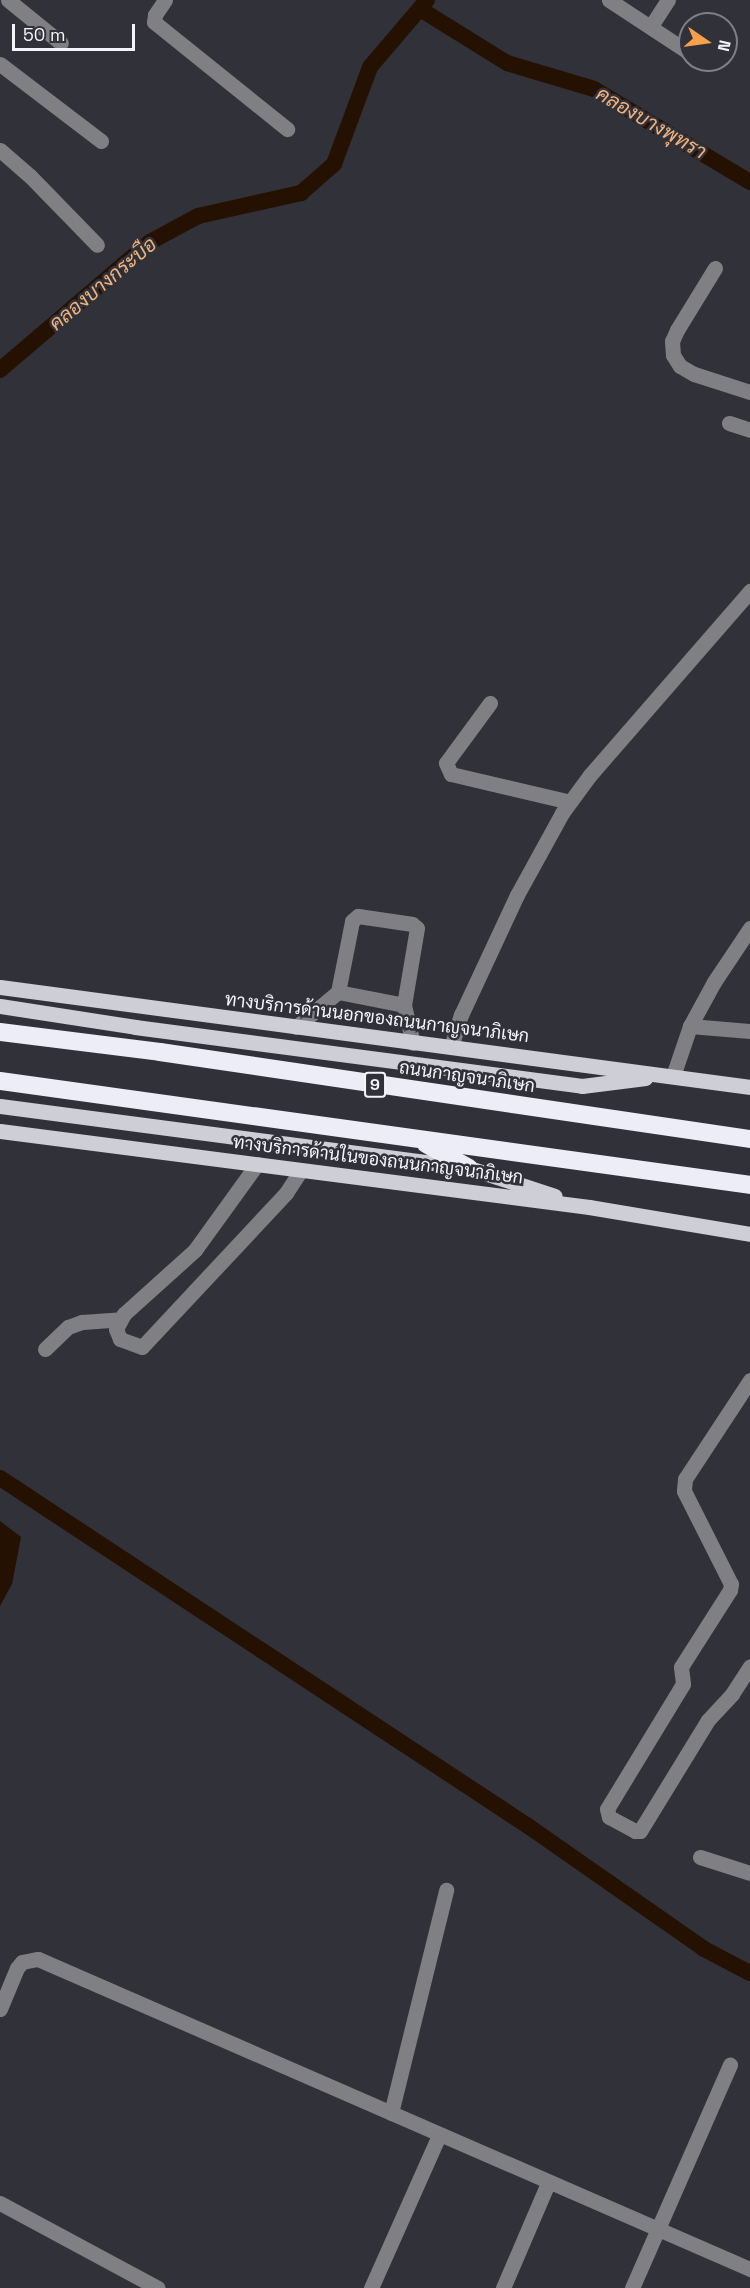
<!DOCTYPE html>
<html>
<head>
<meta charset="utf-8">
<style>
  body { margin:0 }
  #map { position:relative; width:750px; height:2288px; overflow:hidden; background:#313139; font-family:"Space Grotesk",Sarabun,sans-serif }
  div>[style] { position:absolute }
  .water>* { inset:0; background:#241101 }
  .canal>* { height:16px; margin:-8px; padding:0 8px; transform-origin:8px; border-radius:8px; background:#241101 }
  .minor>* { height:15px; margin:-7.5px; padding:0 7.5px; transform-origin:7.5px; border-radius:7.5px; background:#808084 }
  .major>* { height:15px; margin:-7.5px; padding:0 7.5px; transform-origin:7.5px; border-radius:7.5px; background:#cdced6 }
  .highway>* { height:18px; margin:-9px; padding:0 9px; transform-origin:9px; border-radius:9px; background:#ecedf7 }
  span { translate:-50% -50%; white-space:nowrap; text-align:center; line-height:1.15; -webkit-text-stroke:5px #313139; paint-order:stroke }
  .shield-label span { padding:2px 4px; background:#313139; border:2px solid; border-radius:4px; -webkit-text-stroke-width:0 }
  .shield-label { font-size:16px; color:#f4f4f9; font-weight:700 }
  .street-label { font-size:18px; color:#f4f4f9 }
  .water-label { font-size:20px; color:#f3b27a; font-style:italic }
  .north { position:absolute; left:678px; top:12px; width:60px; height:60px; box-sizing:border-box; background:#313139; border:2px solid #7f7f86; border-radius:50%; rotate:103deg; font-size:16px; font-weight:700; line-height:24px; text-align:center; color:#f4f4f9 }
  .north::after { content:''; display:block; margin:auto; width:21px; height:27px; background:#f9a04c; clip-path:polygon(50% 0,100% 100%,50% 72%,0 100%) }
  .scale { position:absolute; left:12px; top:24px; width:123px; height:27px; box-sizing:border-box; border:3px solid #f4f4f9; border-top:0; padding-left:8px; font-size:18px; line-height:21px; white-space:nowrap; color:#f4f4f9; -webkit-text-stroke:4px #313139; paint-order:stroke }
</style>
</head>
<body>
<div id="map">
  <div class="water">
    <div style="clip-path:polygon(0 1521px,21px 1537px,12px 1584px,0 1606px)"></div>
  </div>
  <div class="canal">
    <div style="left:420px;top:9px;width:102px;rotate:31.8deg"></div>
    <div style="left:507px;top:63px;width:91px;rotate:16.6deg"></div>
    <div style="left:594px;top:89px;width:182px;rotate:30.8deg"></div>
    <div style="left:0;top:370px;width:197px;rotate:-40.5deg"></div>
    <div style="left:150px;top:242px;width:55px;rotate:-28.4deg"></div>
    <div style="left:198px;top:216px;width:106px;rotate:-12.6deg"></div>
    <div style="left:301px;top:193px;width:44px;rotate:-41.3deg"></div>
    <div style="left:334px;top:164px;width:103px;rotate:-69.6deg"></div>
    <div style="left:370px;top:67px;width:88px;rotate:-49.6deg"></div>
    <div style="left:0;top:1478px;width:632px;rotate:33.39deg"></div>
    <div style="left:528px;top:1826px;width:215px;rotate:34.9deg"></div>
    <div style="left:704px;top:1949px;width:52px;rotate:27.6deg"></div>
  </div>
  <div class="minor">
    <div style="left:8px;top:0;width:68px;rotate:39.1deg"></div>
    <div style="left:165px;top:0;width:18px;rotate:124deg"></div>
    <div style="left:155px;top:15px;width:7px;rotate:98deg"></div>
    <div style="left:154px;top:22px;width:171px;rotate:38.8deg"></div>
    <div style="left:609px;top:0;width:91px;rotate:33.3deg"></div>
    <div style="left:651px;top:26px;width:31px;rotate:-57deg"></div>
    <div style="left:0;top:64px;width:127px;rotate:37.3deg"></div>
    <div style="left:0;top:150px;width:40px;rotate:41deg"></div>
    <div style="left:30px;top:176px;width:96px;rotate:45.8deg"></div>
    <div style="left:715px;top:268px;width:73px;rotate:121.5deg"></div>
    <div style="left:677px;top:330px;width:12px;rotate:114deg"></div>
    <div style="left:672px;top:341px;width:14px;rotate:86deg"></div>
    <div style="left:673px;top:355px;width:13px;rotate:58deg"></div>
    <div style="left:680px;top:366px;width:16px;rotate:30deg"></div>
    <div style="left:694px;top:374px;width:59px;rotate:17.8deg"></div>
    <div style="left:729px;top:423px;width:22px;rotate:18deg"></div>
    <div style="left:490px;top:703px;width:74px;rotate:126.3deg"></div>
    <div style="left:446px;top:763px;width:12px;rotate:66deg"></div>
    <div style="left:451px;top:774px;width:122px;rotate:13.2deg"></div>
    <div style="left:338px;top:992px;width:67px;rotate:11.1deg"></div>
    <div style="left:690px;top:1026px;width:60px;rotate:4.8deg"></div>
    <div style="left:296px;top:1027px;width:55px;rotate:-39.8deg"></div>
    <div style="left:338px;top:992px;width:72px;rotate:-78.8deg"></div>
    <div style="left:352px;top:921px;width:8px;rotate:-40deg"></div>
    <div style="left:358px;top:916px;width:55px;rotate:8.4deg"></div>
    <div style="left:412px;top:924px;width:6px;rotate:39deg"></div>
    <div style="left:417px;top:928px;width:78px;rotate:99.6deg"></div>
    <div style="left:404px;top:1005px;width:39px;rotate:77deg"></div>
    <div style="left:451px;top:1047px;width:34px;rotate:-73deg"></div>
    <div style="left:461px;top:1015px;width:132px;rotate:-65deg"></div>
    <div style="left:517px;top:895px;width:94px;rotate:-61.2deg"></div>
    <div style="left:562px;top:813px;width:47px;rotate:-53.6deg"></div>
    <div style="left:590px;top:775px;width:244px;rotate:-49deg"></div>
    <div style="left:673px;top:1076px;width:53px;rotate:-71.2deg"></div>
    <div style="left:690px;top:1026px;width:50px;rotate:-61.4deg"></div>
    <div style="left:714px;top:982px;width:65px;rotate:-56.3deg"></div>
    <div style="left:257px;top:1164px;width:106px;rotate:125.8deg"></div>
    <div style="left:195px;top:1250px;width:96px;rotate:138deg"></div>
    <div style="left:124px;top:1314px;width:17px;rotate:118deg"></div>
    <div style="left:116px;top:1329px;width:11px;rotate:68deg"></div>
    <div style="left:120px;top:1339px;width:23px;rotate:20deg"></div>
    <div style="left:142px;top:1347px;width:211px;rotate:-46.9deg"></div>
    <div style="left:286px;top:1193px;width:27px;rotate:-57deg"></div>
    <div style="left:45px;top:1349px;width:32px;rotate:-44deg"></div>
    <div style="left:68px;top:1327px;width:15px;rotate:-20deg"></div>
    <div style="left:82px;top:1322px;width:39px;rotate:-4deg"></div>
    <div style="left:750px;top:1380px;width:118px;rotate:123.3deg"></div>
    <div style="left:685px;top:1479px;width:12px;rotate:95deg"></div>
    <div style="left:684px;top:1491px;width:104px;rotate:63.2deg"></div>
    <div style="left:731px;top:1584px;width:6px;rotate:99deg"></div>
    <div style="left:730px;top:1590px;width:91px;rotate:122.5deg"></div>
    <div style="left:681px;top:1667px;width:17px;rotate:83deg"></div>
    <div style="left:683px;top:1684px;width:146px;rotate:121.3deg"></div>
    <div style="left:607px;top:1809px;width:8px;rotate:76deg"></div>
    <div style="left:609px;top:1817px;width:30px;rotate:28deg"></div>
    <div style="left:635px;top:1831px;width:5px"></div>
    <div style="left:640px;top:1831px;width:130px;rotate:-58.5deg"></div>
    <div style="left:708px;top:1720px;width:35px;rotate:-47deg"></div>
    <div style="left:732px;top:1694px;width:33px;rotate:-57deg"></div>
    <div style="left:700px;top:1857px;width:52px;rotate:17.7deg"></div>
    <div style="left:0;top:2009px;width:44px;rotate:-67.5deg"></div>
    <div style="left:17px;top:1968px;width:8px;rotate:-50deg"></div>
    <div style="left:22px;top:1962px;width:16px;rotate:-11deg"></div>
    <div style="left:38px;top:1959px;width:777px;rotate:23.53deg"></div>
    <div style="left:391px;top:2113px;width:230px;rotate:-76.1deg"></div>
    <div style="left:0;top:2203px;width:179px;rotate:28.3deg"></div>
    <div style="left:371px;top:2288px;width:167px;rotate:-66deg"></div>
    <div style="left:503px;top:2288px;width:114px;rotate:-66.8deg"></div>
    <div style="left:632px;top:2288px;width:244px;rotate:-66.3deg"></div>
  </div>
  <div class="major">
    <div style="left:0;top:987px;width:757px;rotate:7.59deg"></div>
    <div style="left:0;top:1006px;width:137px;rotate:8.8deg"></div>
    <div style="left:135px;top:1027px;width:451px;rotate:7.5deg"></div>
    <div style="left:582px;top:1086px;width:64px;rotate:-7.2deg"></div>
    <div style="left:0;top:1106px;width:473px;rotate:7.5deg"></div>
    <div style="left:469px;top:1168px;width:90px;rotate:18deg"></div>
    <div style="left:0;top:1131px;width:594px;rotate:7.35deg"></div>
    <div style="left:589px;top:1207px;width:163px;rotate:9.5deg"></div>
  </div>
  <div class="highway">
    <div style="left:0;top:1032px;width:161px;rotate:7.1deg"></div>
    <div style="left:160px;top:1052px;width:596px;rotate:8.39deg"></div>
    <div style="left:0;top:1081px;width:757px;rotate:7.89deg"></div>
    <div style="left:426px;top:1144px;width:49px;rotate:29.2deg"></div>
  </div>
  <div class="shield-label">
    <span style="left:375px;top:1085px">9</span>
  </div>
  <div class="street-label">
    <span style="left:377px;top:1018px;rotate:7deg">ทางบริการด้านนอกของถนนกาญจนาภิเษก</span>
    <span style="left:467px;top:1077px;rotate:8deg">ถนนกาญจนาภิเษก</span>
    <span style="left:378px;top:1160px;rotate:7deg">ทางบริการด้านในของถนนกาญจนาภิเษก</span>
  </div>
  <div class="water-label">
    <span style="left:651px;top:123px;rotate:30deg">คลองบางพุทรา</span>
    <span style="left:103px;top:284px;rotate:-40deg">คลองบางกระบือ</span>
  </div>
  <div class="north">N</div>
  <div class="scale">50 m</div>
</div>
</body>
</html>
